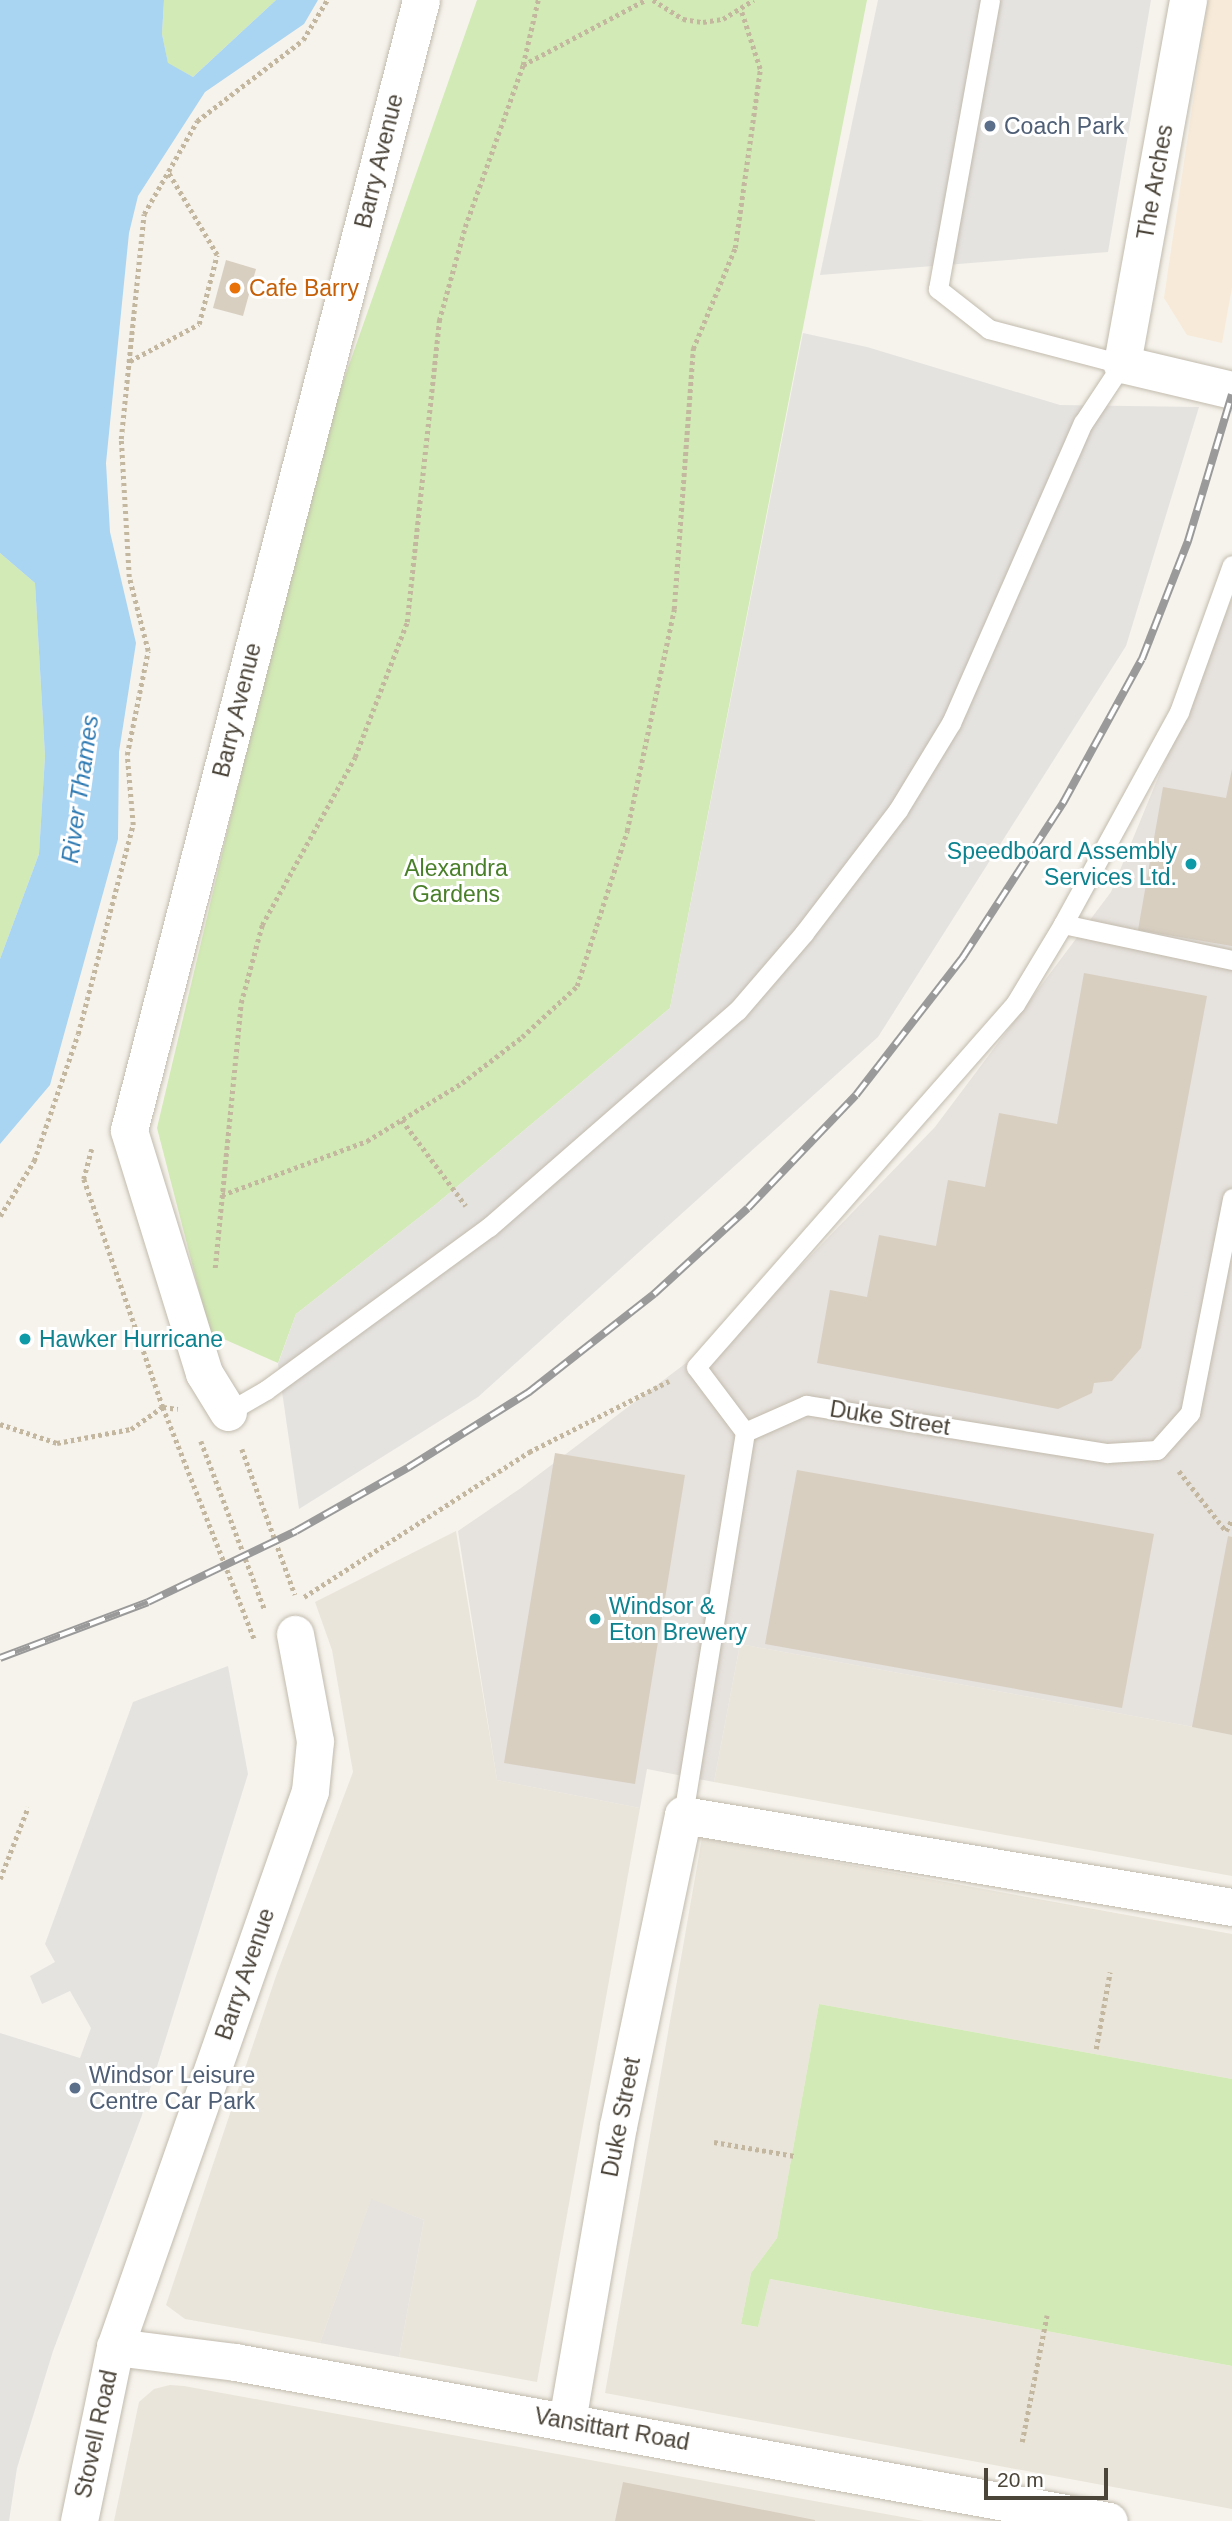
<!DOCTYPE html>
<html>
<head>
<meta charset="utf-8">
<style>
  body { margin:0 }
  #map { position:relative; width:1232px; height:2521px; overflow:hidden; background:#f6f3ec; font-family:Arial,sans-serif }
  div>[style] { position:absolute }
  .residential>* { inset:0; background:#eae5da }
  .commercial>* { inset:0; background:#f7ead8 }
  .industrial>* { inset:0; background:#e6e2dd }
  .green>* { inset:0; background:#d2eab5 }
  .parking>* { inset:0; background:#e5e3e0 }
  .water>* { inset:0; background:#a9d4f2 }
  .building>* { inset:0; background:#d8cfc1 }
  .path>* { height:4.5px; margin-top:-2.25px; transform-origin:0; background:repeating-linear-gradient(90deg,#c4b79f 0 3.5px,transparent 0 7px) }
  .roads { filter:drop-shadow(0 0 2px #c2bbae) drop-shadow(0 0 2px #c2bbae) }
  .lane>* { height:19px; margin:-9.5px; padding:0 9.5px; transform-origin:9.5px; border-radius:9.5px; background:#fff }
  .street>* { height:37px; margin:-18.5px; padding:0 18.5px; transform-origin:18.5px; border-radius:18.5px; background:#fff }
  .rail>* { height:8px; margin-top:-4px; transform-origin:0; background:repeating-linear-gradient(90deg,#fff 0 16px,#9a9a9a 0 32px); box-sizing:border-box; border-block:2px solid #9a9a9a }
  .dots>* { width:19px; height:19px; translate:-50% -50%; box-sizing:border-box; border:4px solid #fff; border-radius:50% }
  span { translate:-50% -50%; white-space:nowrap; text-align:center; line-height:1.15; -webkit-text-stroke:6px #fff; paint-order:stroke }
  .service-label { font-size:23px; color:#4e5e75 }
  .left { translate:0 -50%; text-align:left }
  .street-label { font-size:23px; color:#4b4439 }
  .food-label { font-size:23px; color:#c56008 }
  .culture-label { font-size:23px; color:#0d838f }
  .right { translate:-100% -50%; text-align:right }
  .park-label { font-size:23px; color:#4a7f2a }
  .water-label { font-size:24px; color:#2e7ab2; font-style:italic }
  .scale { position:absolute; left:984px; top:2468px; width:124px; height:32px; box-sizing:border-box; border:4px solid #4b4439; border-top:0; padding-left:9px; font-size:21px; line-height:24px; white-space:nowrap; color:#4b4439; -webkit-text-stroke:5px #fff; paint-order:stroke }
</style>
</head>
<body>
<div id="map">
  <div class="residential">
    <div style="clip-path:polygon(456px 1531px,497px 1780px,640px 1808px,537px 2382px,399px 2357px,424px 2220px,371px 2200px,320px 2343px,185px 2319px,166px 2305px,276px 1976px,353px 1772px,332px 1650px,315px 1602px)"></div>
    <div style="clip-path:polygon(740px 1644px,1232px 1734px,1232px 1876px,714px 1782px)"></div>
    <div style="clip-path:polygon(702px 1838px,1232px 1934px,1232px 2079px,819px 2004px,777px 2238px,751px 2273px,741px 2324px,758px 2327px,770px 2279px,1232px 2366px,1232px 2509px,605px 2393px)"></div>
    <div style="clip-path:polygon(170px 2385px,184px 2386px,924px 2521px,114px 2521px,139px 2402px,154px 2389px)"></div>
  </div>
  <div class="commercial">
    <div style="clip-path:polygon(1208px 0,1232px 0,1232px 287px,1222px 343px,1187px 335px,1164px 298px)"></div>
  </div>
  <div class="industrial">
    <div style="clip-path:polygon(1232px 598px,1232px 1734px,740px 1644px,714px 1782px,647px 1769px,640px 1808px,497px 1780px,458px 1531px,521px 1488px,764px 1304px,935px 1127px,1111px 892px)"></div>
    <div style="clip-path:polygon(371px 2199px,424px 2220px,399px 2357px,320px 2343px)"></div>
  </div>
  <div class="green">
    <div style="clip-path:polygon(164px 0,276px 0,193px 77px,168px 64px,162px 34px)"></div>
    <div style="clip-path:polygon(477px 0,867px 0,670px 1008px,435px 1205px,296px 1314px,278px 1363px,210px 1333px,157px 1128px,315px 462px)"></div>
    <div style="clip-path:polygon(0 553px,35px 583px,45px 756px,39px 854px,0 959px)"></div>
    <div style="clip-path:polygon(819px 2004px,1232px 2079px,1232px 2366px,770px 2279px,758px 2327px,741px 2324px,751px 2273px,777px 2238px)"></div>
  </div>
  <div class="parking">
    <div style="clip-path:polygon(878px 0,1151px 0,1108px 252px,820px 275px)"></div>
    <div style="clip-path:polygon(803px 333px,867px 347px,1060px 405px,1199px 407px,1126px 646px,878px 1037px,478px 1397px,299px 1509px,278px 1364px,296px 1314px,435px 1205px,670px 1008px)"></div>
    <div style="clip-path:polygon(228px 1666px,248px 1774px,141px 2118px,53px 2351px,17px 2468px,9px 2521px,0 2521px,0 2033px,80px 2058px,91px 2028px,70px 1991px,42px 2004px,30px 1976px,55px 1962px,45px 1944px,133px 1702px)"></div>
  </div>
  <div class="water">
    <div style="clip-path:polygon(0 0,164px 0,162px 34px,168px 63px,193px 77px,276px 0,318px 0,304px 24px,205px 92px,138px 196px,129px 233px,106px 463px,110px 532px,136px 643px,119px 752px,118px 839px,50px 1085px,0 1144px,0 959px,39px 854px,45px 756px,35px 583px,0 553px)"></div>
  </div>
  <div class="building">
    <div style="clip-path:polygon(226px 260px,256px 269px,243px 316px,213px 308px)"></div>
    <div style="clip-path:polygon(1232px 769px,1232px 946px,1138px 930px,1163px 787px,1226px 798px)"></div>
    <div style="clip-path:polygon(1084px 973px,1207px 996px,1141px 1348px,1112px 1381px,1094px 1383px,1092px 1393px,1058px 1409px,817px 1363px,830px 1290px,867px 1297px,879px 1235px,936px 1246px,948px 1180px,985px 1187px,999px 1113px,1057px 1124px)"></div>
    <div style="clip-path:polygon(555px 1453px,685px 1475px,635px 1784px,504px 1763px)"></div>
    <div style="clip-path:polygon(797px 1470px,1154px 1534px,1122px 1708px,765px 1644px)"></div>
    <div style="clip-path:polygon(1228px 1536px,1232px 1537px,1232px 1735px,1192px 1727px)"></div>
    <div style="clip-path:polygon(623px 2482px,815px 2520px,815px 2521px,615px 2521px)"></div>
  </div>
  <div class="path">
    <div style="left:653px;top:0;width:36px;rotate:32deg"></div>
    <div style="left:683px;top:19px;width:20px;rotate:9deg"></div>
    <div style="left:703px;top:22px;width:20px;rotate:-9deg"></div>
    <div style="left:723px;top:19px;width:36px;rotate:-32deg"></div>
    <div style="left:523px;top:65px;width:138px;rotate:-28deg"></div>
    <div style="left:130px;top:361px;width:78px;rotate:-28.2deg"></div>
    <div style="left:199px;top:324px;width:71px;rotate:-75.4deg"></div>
    <div style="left:217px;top:255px;width:96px;rotate:-120.6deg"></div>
    <div style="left:402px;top:1120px;width:107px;rotate:53.3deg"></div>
    <div style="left:92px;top:1149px;width:31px;rotate:105deg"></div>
    <div style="left:84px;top:1179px;width:241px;rotate:70.9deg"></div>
    <div style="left:163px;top:1407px;width:251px;rotate:68.5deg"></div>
    <div style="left:222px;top:1195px;width:155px;rotate:-20.4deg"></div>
    <div style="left:367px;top:1141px;width:111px;rotate:-31.4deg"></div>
    <div style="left:462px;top:1083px;width:76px;rotate:-37.5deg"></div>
    <div style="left:522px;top:1037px;width:75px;rotate:-42.8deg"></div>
    <div style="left:577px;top:986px;width:163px;rotate:-72.1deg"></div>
    <div style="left:627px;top:831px;width:227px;rotate:-78deg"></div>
    <div style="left:674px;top:609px;width:261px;rotate:-85.8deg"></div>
    <div style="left:693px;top:349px;width:109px;rotate:-67.4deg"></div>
    <div style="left:735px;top:248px;width:181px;rotate:-82deg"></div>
    <div style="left:760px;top:69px;width:62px;rotate:-107.9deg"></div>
    <div style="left:0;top:1216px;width:65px;rotate:-58.3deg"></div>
    <div style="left:34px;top:1161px;width:134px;rotate:-70.9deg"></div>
    <div style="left:78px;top:1034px;width:216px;rotate:-75.3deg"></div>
    <div style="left:133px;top:825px;width:70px;rotate:-94.9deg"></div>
    <div style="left:127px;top:755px;width:106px;rotate:-78.6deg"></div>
    <div style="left:148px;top:651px;width:76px;rotate:-104.4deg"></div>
    <div style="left:129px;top:577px;width:138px;rotate:-93.3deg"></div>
    <div style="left:121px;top:439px;width:226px;rotate:-84.2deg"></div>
    <div style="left:144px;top:214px;width:107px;rotate:-60.3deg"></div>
    <div style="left:197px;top:121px;width:133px;rotate:-37.4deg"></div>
    <div style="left:303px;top:40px;width:47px;rotate:-59deg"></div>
    <div style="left:215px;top:1268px;width:266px;rotate:-84.4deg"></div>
    <div style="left:241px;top:1003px;width:81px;rotate:-74.9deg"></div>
    <div style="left:262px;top:925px;width:192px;rotate:-61deg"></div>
    <div style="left:355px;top:757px;width:145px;rotate:-68.9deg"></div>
    <div style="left:407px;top:622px;width:303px;rotate:-83.9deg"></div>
    <div style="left:439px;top:321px;width:98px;rotate:-74.5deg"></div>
    <div style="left:465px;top:227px;width:172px;rotate:-70.3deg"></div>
    <div style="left:523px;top:65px;width:67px;rotate:-77deg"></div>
    <div style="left:0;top:1424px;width:60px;rotate:18.4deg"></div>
    <div style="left:57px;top:1443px;width:75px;rotate:-10.7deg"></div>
    <div style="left:131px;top:1429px;width:39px;rotate:-35deg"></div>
    <div style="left:163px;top:1407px;width:15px;rotate:8deg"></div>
    <div style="left:201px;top:1441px;width:181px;rotate:69.3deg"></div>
    <div style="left:242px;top:1449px;width:155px;rotate:70deg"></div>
    <div style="left:1179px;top:1471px;width:76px;rotate:51.9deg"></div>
    <div style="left:1226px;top:1531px;width:13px;rotate:-63deg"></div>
    <div style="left:304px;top:1597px;width:268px;rotate:-32.8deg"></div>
    <div style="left:529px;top:1452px;width:157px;rotate:-26.9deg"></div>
    <div style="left:0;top:1879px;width:77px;rotate:-68.7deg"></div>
    <div style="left:1096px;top:2049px;width:78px;rotate:-79.7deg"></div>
    <div style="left:714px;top:2142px;width:82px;rotate:9.8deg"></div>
    <div style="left:1022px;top:2442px;width:129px;rotate:-78.9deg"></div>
  </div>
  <div class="roads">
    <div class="lane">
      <div style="left:1063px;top:924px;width:242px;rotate:-61.3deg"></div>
      <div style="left:1179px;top:712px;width:156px;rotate:-70.2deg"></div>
      <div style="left:228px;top:1412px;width:44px;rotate:-30.1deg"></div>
      <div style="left:266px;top:1390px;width:276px;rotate:-36.2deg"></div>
      <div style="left:489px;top:1227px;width:329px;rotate:-41.1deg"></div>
      <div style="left:737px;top:1011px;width:103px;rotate:-49.3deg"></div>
      <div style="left:804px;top:933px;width:155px;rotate:-52.6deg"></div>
      <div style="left:898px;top:810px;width:102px;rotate:-58.7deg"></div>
      <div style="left:951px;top:723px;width:328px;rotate:-66.3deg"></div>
      <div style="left:1083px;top:423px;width:71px;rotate:-56.5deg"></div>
      <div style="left:1122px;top:364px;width:138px;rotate:-165.3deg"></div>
      <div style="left:989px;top:329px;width:65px;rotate:-141.9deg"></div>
      <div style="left:938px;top:289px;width:294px;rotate:-79.8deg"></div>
      <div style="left:745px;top:1432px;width:81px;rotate:-127deg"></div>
      <div style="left:696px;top:1367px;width:483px;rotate:-48.7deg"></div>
      <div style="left:1015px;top:1004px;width:93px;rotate:-59deg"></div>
      <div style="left:1063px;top:924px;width:173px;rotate:12deg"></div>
      <div style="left:683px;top:1815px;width:388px;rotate:-80.8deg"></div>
      <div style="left:745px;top:1432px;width:67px;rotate:-23.9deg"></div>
      <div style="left:806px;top:1405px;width:305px;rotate:9.1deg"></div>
      <div style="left:1107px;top:1453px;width:50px;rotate:-3.4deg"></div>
      <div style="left:1157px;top:1450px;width:50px;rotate:-48.3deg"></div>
      <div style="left:1190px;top:1413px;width:219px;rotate:-78.9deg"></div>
    </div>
    <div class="street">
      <div style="left:1188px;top:0;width:370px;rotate:100.3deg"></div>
      <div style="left:1122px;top:364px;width:113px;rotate:13.3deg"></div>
      <div style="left:228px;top:1412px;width:46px;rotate:-121.6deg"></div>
      <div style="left:204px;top:1373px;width:254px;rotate:-107.2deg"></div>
      <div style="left:129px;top:1130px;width:1167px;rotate:-75.51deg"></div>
      <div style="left:115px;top:2347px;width:121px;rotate:7.1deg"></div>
      <div style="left:235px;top:2362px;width:888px;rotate:10.31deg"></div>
      <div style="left:567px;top:2421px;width:299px;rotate:-80.2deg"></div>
      <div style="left:618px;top:2126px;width:318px;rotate:-78.2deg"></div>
      <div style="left:683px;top:1815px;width:557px;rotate:9.51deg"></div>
      <div style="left:79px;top:2521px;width:178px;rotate:-78.3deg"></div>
      <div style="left:115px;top:2347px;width:589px;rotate:-70.67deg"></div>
      <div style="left:310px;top:1791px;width:50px;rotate:-84.3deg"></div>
      <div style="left:315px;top:1741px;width:109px;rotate:-100.6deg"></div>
    </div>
  </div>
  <div class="rail">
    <div style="left:0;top:1658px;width:158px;rotate:-20.7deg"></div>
    <div style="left:148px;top:1602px;width:164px;rotate:-25.6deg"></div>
    <div style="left:296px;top:1531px;width:130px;rotate:-29.5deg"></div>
    <div style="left:409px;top:1467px;width:142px;rotate:-32deg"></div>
    <div style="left:529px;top:1392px;width:159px;rotate:-38.1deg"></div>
    <div style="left:654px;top:1294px;width:127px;rotate:-42.5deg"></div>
    <div style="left:748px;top:1208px;width:156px;rotate:-46.3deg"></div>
    <div style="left:856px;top:1095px;width:175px;rotate:-52.2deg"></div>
    <div style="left:963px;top:957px;width:184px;rotate:-57deg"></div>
    <div style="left:1063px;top:803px;width:164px;rotate:-61.3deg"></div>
    <div style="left:1142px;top:659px;width:127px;rotate:-68.7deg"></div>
    <div style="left:1188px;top:541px;width:153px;rotate:-73.3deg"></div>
  </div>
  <div class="dots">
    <div style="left:990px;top:126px;background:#5c6f8a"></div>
    <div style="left:235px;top:288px;background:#e8710a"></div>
    <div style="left:1191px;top:864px;background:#0f9aa8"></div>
    <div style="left:25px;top:1339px;background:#0f9aa8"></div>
    <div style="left:595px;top:1619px;background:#0f9aa8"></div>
    <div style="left:75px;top:2088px;background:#5c6f8a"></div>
  </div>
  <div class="service-label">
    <span class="left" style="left:1004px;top:126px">Coach Park</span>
    <span class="left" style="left:89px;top:2088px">Windsor Leisure<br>Centre Car Park</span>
  </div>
  <div class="street-label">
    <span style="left:379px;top:161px;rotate:-76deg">Barry Avenue</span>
    <span style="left:1155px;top:182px;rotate:-80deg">The Arches</span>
    <span style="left:237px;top:710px;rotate:-76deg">Barry Avenue</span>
    <span style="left:890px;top:1418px;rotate:9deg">Duke Street</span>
    <span style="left:245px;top:1974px;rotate:-71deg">Barry Avenue</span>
    <span style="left:621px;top:2117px;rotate:-79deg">Duke Street</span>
    <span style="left:612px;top:2429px;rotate:10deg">Vansittart Road</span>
    <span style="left:96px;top:2434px;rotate:-78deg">Stovell Road</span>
  </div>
  <div class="food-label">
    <span class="left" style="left:249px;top:288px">Cafe Barry</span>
  </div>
  <div class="culture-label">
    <span class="right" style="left:1177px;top:864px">Speedboard Assembly<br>Services Ltd.</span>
    <span class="left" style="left:39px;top:1339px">Hawker Hurricane</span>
    <span class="left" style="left:609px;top:1619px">Windsor &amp;<br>Eton Brewery</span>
  </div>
  <div class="park-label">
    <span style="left:456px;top:881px">Alexandra<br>Gardens</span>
  </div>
  <div class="water-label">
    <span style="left:80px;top:789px;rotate:-82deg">River Thames</span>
  </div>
  <div class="scale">20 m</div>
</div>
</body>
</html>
